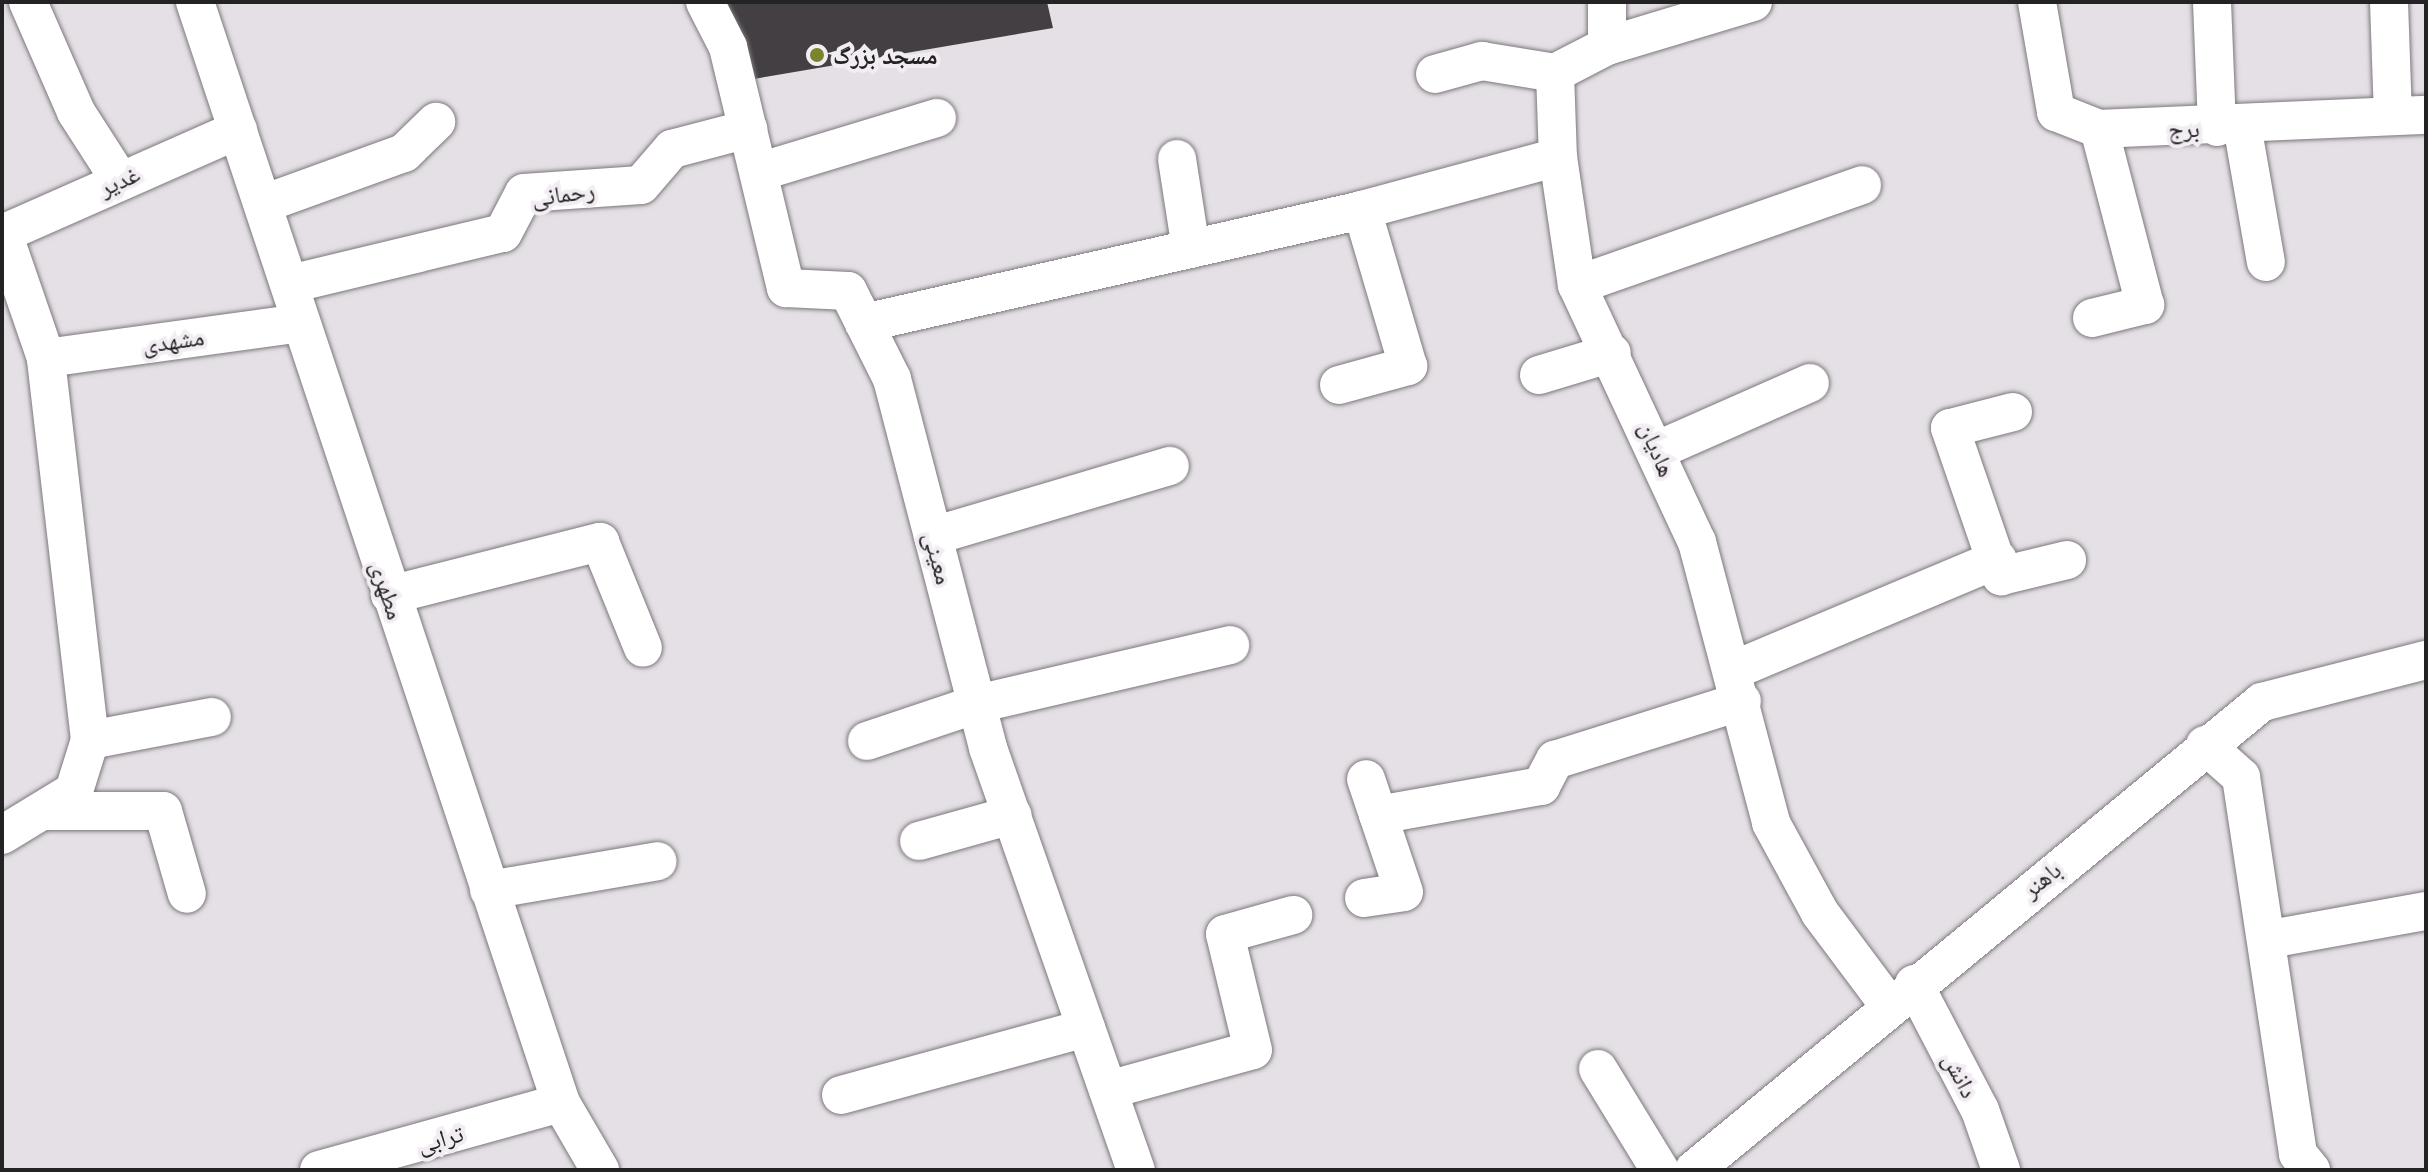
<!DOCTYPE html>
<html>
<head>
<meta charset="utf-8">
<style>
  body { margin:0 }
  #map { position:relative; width:2428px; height:1172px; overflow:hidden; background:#e5e0e5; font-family:"Open Sans","Noto Naskh Arabic",sans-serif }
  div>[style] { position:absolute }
  .building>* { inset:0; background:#433f43 }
  .roads { filter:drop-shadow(0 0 2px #7c787d) drop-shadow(0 0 2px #7c787d) }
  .minor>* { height:38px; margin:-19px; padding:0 19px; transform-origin:19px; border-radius:19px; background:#fff }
  .dots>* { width:22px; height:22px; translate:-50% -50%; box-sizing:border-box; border:4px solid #f2edf2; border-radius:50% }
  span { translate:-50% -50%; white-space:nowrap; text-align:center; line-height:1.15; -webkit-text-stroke:8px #f2edf2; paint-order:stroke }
  .poi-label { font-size:24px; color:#242324; font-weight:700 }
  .left { translate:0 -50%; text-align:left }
  .street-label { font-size:24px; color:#242324 }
  .frame { position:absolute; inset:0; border:4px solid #242324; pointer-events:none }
</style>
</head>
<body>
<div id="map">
  <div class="building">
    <div style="clip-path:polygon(725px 2px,1047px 2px,1053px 28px,742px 81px)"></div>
  </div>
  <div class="roads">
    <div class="minor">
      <div style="left:28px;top:2px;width:120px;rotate:66.4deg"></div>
      <div style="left:76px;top:112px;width:80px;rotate:57.3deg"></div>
      <div style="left:195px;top:2px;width:1160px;rotate:71.61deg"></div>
      <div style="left:561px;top:1103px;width:78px;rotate:59.8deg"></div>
      <div style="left:705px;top:2px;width:51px;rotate:62.9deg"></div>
      <div style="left:728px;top:47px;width:248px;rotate:76.5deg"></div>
      <div style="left:786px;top:288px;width:62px;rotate:2.8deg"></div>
      <div style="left:848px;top:291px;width:98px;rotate:63.4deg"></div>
      <div style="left:892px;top:379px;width:381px;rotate:75.4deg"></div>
      <div style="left:988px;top:748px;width:447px;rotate:70.7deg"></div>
      <div style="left:1607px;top:2px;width:44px;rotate:90deg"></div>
      <div style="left:1753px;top:2px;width:152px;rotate:163.2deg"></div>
      <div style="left:1607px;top:46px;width:59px;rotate:152.6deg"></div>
      <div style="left:1555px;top:73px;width:84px;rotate:88deg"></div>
      <div style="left:1558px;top:157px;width:129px;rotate:81.6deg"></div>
      <div style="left:1577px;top:285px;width:284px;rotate:65deg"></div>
      <div style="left:1697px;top:542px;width:291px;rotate:75.2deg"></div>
      <div style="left:1771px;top:823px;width:102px;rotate:61.4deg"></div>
      <div style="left:1820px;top:913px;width:114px;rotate:53.2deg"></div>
      <div style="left:2037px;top:2px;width:112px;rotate:80.2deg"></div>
      <div style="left:2056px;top:112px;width:46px;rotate:21.6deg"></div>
      <div style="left:2099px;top:129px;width:327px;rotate:-2.5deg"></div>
      <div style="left:2212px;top:2px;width:125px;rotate:87.7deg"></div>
      <div style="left:2389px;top:2px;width:113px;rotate:88deg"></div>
      <div style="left:1435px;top:74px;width:49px;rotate:-15.5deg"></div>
      <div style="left:1482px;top:61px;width:74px;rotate:9.3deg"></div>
      <div style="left:2242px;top:125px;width:139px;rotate:80.1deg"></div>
      <div style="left:1177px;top:159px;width:91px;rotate:81.2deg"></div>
      <div style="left:759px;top:172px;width:186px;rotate:-16.9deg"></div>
      <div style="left:263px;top:204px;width:150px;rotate:-19.9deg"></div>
      <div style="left:404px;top:153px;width:45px;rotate:-44.1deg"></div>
      <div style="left:2px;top:234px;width:258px;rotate:-23.8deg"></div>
      <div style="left:290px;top:284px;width:219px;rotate:-13.5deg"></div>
      <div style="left:503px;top:233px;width:45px;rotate:-62.3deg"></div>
      <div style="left:524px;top:193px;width:117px;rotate:-3.9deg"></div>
      <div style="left:641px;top:185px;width:48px;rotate:-49.3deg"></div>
      <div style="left:672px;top:149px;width:79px;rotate:-14.7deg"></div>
      <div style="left:1577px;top:285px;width:302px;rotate:-19.3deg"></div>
      <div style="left:2092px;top:318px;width:55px;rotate:-13.8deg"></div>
      <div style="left:2145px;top:305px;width:182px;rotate:-104.6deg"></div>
      <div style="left:864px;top:323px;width:511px;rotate:-12.78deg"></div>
      <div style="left:1362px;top:210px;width:203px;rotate:-15.1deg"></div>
      <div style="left:46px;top:358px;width:256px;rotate:-7.8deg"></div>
      <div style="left:1539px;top:375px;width:76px;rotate:-16.8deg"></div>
      <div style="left:1339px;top:385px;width:72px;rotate:-15.4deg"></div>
      <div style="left:1408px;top:366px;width:163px;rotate:-106.4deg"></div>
      <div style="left:2013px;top:412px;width:65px;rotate:165.7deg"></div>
      <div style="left:1950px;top:428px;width:157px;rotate:71deg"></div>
      <div style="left:2001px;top:576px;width:68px;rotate:-13.6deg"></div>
      <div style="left:1658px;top:450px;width:166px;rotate:-23.8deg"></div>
      <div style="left:933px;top:536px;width:247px;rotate:-16.5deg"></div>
      <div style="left:390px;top:595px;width:217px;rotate:-14.2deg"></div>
      <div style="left:600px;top:542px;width:114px;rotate:67.9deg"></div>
      <div style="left:1734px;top:670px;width:286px;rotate:-22.8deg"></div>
      <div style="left:90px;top:740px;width:124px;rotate:-10.7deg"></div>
      <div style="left:867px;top:741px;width:116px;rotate:-18.6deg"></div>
      <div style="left:977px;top:704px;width:260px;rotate:-13.1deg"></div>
      <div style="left:2205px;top:745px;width:48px;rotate:41.6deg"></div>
      <div style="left:2241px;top:777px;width:381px;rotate:81.4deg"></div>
      <div style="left:2298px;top:1154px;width:21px;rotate:51deg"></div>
      <div style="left:42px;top:811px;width:121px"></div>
      <div style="left:163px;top:811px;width:86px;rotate:73.9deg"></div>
      <div style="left:1378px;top:815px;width:166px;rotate:-10.1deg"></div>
      <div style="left:1541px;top:786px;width:30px;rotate:-62deg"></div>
      <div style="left:1555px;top:760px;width:196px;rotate:-17.5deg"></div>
      <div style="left:2px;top:835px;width:84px;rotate:-31.4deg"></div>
      <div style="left:74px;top:791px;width:53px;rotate:-72.6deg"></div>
      <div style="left:90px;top:740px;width:385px;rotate:-96.6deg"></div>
      <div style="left:46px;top:358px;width:132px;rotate:-109deg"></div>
      <div style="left:919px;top:841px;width:97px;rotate:-15.6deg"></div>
      <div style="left:489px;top:890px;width:171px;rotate:-9.7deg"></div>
      <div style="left:1364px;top:898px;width:40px;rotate:-8.5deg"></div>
      <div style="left:1404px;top:892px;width:119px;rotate:-108.6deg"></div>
      <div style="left:2270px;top:939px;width:158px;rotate:-10.2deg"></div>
      <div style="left:1914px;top:984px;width:142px;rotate:62.4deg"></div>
      <div style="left:1980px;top:1110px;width:64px;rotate:70.7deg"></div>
      <div style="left:1598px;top:1069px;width:119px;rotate:58.5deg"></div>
      <div style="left:1108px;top:1090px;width:150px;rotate:-15.4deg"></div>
      <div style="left:1253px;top:1050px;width:119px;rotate:-103.6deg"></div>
      <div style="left:1225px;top:934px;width:71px;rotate:-15.6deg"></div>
      <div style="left:841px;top:1095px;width:254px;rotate:-15.3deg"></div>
      <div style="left:319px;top:1170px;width:251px;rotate:-15.5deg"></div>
      <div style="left:1694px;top:1170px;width:736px;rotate:-39.49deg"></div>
      <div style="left:2262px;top:702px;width:169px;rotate:-14.4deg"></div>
    </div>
  </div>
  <div class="dots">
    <div style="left:817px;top:55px;background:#7b832e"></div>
  </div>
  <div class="poi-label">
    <span class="left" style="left:833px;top:55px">مسجد بزرگ</span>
  </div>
  <div class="street-label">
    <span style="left:2184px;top:128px;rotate:-1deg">برج</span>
    <span style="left:119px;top:180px;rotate:-24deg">غدیر</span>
    <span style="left:563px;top:193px;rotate:-8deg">رحمانی</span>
    <span style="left:173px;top:340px;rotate:-8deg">مشهدی</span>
    <span style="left:1658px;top:449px;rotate:67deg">هادیان</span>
    <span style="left:939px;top:558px;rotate:75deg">معینی</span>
    <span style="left:388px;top:590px;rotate:72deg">مطهری</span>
    <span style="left:2041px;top:879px;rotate:-39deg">باهنر</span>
    <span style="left:1961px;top:1075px;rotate:62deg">دانش</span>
    <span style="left:440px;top:1138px;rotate:-16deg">ترابی</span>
  </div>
  <div class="frame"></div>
</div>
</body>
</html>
